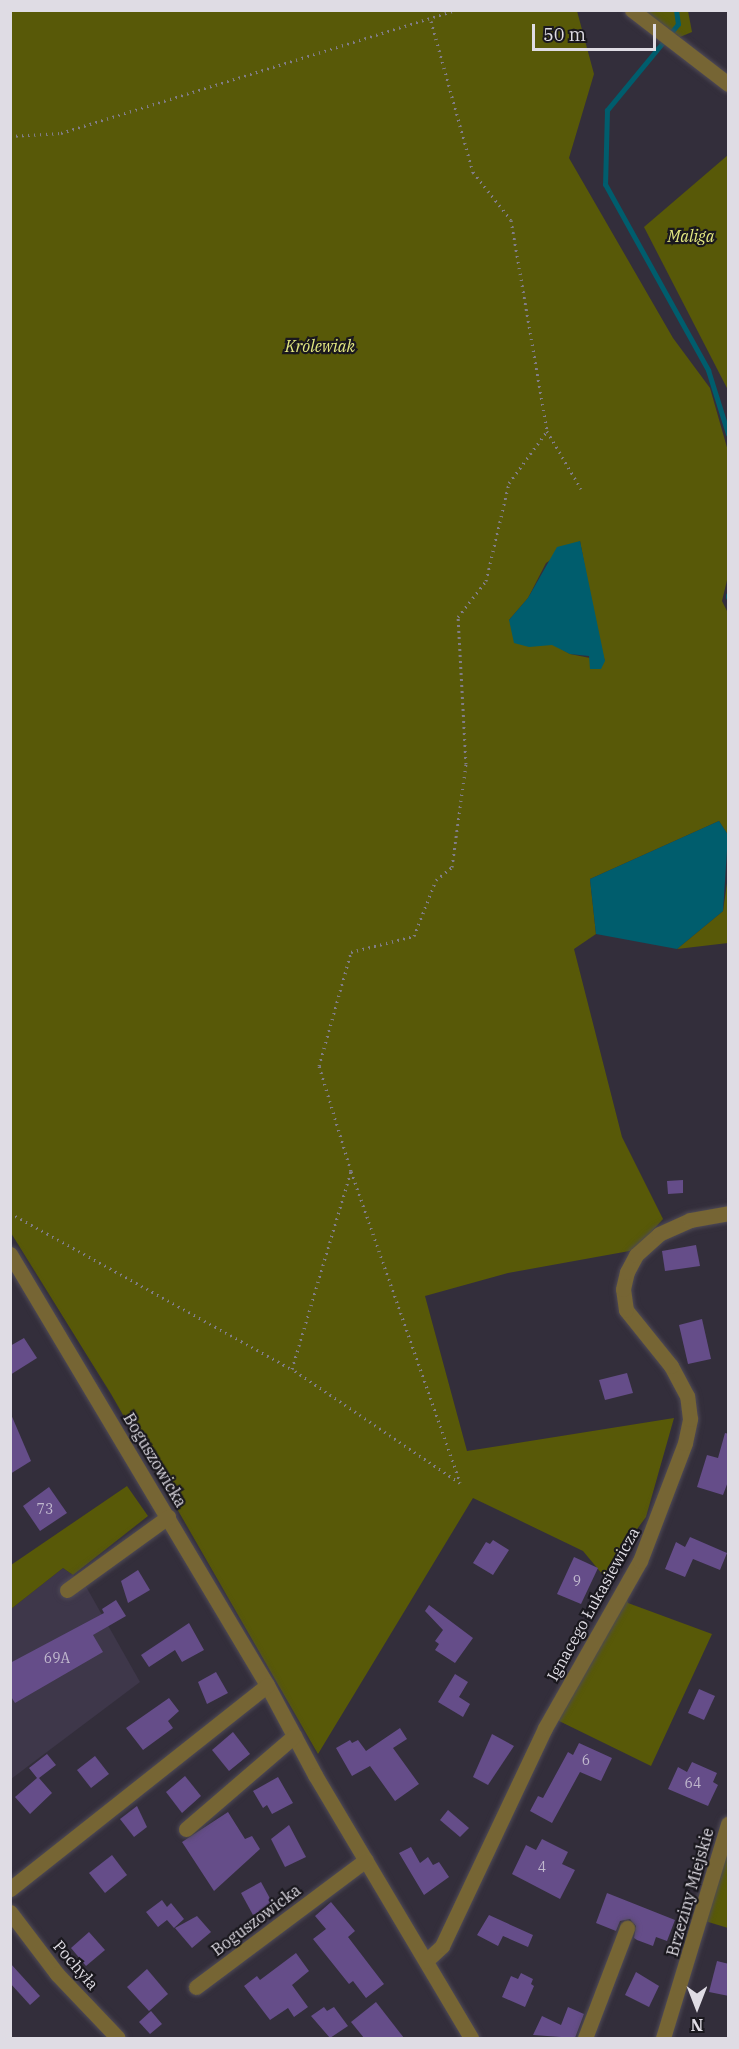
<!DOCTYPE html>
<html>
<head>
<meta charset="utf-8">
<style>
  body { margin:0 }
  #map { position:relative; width:739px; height:2049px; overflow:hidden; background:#332e3b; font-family:"IBM Plex Serif",serif }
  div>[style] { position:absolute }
  .built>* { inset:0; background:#3e374a }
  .green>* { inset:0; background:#585908 }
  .water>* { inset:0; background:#005d6d }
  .stream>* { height:5px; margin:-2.5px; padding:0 2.5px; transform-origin:2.5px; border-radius:2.5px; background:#005d6d }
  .building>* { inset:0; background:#654d89 }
  .path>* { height:3px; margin-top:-1.5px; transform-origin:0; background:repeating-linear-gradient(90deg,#817d87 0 1.5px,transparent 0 6px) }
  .roads { filter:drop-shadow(0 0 2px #4f4a56) drop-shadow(0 0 2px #4f4a56) }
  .minor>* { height:15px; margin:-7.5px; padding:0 7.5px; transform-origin:7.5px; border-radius:7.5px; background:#766534 }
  span { translate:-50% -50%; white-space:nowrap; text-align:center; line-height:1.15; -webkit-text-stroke:4.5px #1a181e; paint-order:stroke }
  .number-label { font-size:14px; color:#c0b8cd }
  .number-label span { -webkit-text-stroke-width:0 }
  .park-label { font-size:16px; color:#e4e981; font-style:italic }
  .street-label { font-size:16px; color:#dfdce4 }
  .frame { position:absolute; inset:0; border:12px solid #dfdce4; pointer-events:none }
  .north { position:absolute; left:667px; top:1977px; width:60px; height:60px; -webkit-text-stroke:4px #1a181e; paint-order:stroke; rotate:180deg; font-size:16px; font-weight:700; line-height:24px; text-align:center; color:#dfdce4 }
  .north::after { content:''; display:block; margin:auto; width:21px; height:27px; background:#dfdce4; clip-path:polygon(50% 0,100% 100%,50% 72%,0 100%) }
  .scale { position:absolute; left:532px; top:24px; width:124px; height:27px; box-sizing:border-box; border:3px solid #dfdce4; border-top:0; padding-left:8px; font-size:18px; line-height:21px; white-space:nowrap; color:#dfdce4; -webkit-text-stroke:4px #1a181e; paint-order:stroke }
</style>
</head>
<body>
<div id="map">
  <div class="built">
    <div style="clip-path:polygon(63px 1568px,84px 1583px,140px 1682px,11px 1779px,11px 1609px)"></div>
  </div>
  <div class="green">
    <div style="clip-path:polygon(evenodd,11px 11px,577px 11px,594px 74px,569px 158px,673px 338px,710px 388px,728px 451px,728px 576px,722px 601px,728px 613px,728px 835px,719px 821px,590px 879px,596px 934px,574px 949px,622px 1137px,663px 1219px,635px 1250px,508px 1273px,425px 1296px,467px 1451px,674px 1418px,646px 1517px,603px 1575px,583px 1551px,473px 1498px,318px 1754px,111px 1394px,11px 1233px,11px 11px,580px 541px,599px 643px,605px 661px,570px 654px,509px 620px,528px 598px,546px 563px,580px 541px)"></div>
    <div style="clip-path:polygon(645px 11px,688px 11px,692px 32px,680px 37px)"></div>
    <div style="clip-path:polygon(728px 155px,728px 390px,644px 227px)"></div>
    <div style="clip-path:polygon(728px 876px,728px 943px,677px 949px,723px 911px)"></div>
    <div style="clip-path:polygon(127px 1486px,148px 1516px,73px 1575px,63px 1568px,11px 1609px,11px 1565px)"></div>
    <div style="clip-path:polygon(626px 1597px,628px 1603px,712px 1634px,651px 1766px,555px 1719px)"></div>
    <div style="clip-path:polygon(728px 1850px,728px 1928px,705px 1921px)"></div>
  </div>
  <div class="water">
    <div style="clip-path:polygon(580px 541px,605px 661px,601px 669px,590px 669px,589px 656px,570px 654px,552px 645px,529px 647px,514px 643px,509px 620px,528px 598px,557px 547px)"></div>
    <div style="clip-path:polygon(719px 821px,728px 835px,723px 911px,677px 949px,596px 934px,590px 879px)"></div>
  </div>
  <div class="stream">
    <div style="left:676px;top:10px;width:14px;rotate:82deg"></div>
    <div style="left:678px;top:24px;width:112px;rotate:129.5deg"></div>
    <div style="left:607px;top:110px;width:74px;rotate:91.5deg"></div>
    <div style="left:605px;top:184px;width:213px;rotate:61deg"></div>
    <div style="left:708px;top:370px;width:67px;rotate:72.6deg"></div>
    <div style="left:728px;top:595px;width:2px;rotate:90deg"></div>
  </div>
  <div class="building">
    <div style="clip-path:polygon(683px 1180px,683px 1193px,668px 1194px,667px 1181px)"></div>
    <div style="clip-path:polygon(696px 1245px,700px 1266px,665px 1271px,662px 1251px)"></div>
    <div style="clip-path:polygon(702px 1319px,711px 1359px,688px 1364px,679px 1325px)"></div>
    <div style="clip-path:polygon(24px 1338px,37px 1358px,10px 1375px,10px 1346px)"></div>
    <div style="clip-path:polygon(627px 1373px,633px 1393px,605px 1400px,599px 1380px)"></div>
    <div style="clip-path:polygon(10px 1412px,31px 1461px,10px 1474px)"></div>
    <div style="clip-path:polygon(725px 1433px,729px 1434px,729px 1479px,723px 1495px,697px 1487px,707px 1455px,718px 1458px)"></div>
    <div style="clip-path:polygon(49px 1487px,67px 1513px,40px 1531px,23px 1506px)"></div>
    <div style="clip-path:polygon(690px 1537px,727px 1553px,720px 1570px,693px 1559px,685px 1577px,665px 1569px,676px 1542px,685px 1547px)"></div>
    <div style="clip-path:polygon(493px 1540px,509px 1550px,493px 1575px,473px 1563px,486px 1542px,490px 1544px)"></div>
    <div style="clip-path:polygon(574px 1557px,598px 1568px,581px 1604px,557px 1594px)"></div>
    <div style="clip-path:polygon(138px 1570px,150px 1590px,128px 1603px,121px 1581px)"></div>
    <div style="clip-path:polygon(116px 1600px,126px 1616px,93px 1635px,103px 1652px,15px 1703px,10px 1695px,10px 1663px,104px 1613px,102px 1609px)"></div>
    <div style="clip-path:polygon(429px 1605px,473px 1638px,455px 1663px,435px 1650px,439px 1644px,435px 1641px,443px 1630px,425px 1611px)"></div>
    <div style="clip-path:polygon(189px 1623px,204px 1650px,182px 1662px,175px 1650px,149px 1667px,141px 1655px)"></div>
    <div style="clip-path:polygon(216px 1672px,228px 1693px,207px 1704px,198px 1682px)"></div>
    <div style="clip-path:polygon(455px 1674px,468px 1682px,459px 1697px,470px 1704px,463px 1717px,438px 1702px)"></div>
    <div style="clip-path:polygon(699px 1689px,715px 1696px,704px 1720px,688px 1713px)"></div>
    <div style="clip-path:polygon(169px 1698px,179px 1711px,168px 1721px,173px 1728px,143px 1750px,126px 1728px)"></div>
    <div style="clip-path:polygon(400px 1728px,407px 1739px,393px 1748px,419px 1784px,395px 1801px,370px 1766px,352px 1776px,336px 1748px,350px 1740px,352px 1743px,358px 1740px,366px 1751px)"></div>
    <div style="clip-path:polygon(233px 1732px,250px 1754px,229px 1771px,212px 1750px)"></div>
    <div style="clip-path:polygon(492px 1734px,514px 1746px,488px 1785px,473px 1777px)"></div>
    <div style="clip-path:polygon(579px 1743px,612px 1758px,601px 1781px,580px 1772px,552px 1823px,530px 1811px,538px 1796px,543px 1798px,568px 1752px,573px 1755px)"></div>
    <div style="clip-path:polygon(47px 1754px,56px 1765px,39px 1778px,52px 1793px,30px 1814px,15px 1797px,37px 1778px,29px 1768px)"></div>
    <div style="clip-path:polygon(95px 1756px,109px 1774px,91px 1788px,77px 1770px)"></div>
    <div style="clip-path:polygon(692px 1762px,717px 1773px,713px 1782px,718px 1785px,708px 1806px,668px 1789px,678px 1767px,687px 1772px)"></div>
    <div style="clip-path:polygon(185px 1776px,201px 1796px,182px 1813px,166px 1792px)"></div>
    <div style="clip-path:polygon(278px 1777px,293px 1803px,272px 1814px,267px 1805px,263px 1808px,253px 1791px)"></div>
    <div style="clip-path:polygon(137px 1806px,147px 1827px,134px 1837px,120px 1819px)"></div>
    <div style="clip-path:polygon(448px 1810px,469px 1828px,460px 1837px,440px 1820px)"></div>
    <div style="clip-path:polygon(228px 1812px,245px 1839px,252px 1836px,260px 1849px,214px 1891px,182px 1842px)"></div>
    <div style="clip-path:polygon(289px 1825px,306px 1857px,285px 1867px,271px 1839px)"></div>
    <div style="clip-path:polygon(542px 1839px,568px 1852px,562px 1864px,575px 1870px,560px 1899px,512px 1874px,526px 1845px,536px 1850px)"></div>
    <div style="clip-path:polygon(411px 1847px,420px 1863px,428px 1857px,433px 1865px,439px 1862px,449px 1877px,424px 1895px,399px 1853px)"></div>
    <div style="clip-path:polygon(112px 1855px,127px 1875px,105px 1893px,89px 1873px)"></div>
    <div style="clip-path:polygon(261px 1882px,273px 1904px,253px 1915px,241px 1893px)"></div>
    <div style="clip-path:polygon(607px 1893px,675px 1920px,667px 1941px,656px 1937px,653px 1946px,637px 1940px,634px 1938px,636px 1926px,630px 1919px,620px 1921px,616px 1931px,596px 1923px)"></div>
    <div style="clip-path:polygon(162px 1900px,167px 1907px,171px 1903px,184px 1919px,174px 1928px,167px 1920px,158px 1927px,146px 1912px)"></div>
    <div style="clip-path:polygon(331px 1902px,355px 1931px,348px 1937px,384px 1984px,366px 1998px,353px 1981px,349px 1984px,313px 1939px,326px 1929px,315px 1916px)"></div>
    <div style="clip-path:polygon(489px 1915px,533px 1935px,528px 1947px,503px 1936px,498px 1946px,477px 1935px)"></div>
    <div style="clip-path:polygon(197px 1916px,211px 1932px,192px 1948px,175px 1928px)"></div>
    <div style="clip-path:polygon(89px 1932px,105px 1950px,86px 1966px,71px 1948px)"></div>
    <div style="clip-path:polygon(296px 1953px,309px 1971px,292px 1985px,308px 2007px,294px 2017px,288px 2008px,270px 2020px,244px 1986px,257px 1976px,260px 1980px)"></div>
    <div style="clip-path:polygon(717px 1961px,729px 1964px,729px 1996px,709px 1992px)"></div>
    <div style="clip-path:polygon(10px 1963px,40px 1996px,30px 2005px,10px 1983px)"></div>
    <div style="clip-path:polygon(147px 1969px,168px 1994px,149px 2011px,127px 1987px)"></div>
    <div style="clip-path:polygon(636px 1972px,659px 1986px,649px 2007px,625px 1995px)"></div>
    <div style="clip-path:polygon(521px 1973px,533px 1979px,531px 1984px,534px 1986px,525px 2007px,502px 1997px,511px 1976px,518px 1979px)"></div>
    <div style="clip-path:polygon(376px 2002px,404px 2038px,364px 2038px,351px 2022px)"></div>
    <div style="clip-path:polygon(324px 2007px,327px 2011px,334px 2007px,348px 2026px,330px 2038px,311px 2016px)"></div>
    <div style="clip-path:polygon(568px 2007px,584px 2014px,575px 2038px,533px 2035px,542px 2016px,561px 2025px)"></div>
    <div style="clip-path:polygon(151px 2011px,162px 2024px,150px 2034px,139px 2022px)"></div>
  </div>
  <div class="path">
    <div style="left:431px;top:21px;width:157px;rotate:74.5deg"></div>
    <div style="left:473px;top:172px;width:61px;rotate:51.6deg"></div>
    <div style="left:511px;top:220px;width:214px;rotate:80.3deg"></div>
    <div style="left:547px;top:431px;width:67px;rotate:59.6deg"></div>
    <div style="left:10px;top:136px;width:51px;rotate:-3.4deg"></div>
    <div style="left:61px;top:133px;width:415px;rotate:-17.3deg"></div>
    <div style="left:351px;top:1171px;width:330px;rotate:70.7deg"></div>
    <div style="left:460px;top:1483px;width:203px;rotate:-145.8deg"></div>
    <div style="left:292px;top:1369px;width:207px;rotate:-73.4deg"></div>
    <div style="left:351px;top:1171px;width:110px;rotate:-106.9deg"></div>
    <div style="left:319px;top:1066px;width:118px;rotate:-74.3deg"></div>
    <div style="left:351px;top:952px;width:65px;rotate:-14.3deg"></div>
    <div style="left:414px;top:936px;width:60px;rotate:-68.6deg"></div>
    <div style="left:436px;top:880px;width:21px;rotate:-39deg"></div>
    <div style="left:452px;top:867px;width:104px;rotate:-82.3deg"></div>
    <div style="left:466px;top:764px;width:147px;rotate:-93.1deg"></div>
    <div style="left:458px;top:617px;width:46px;rotate:-52.1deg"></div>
    <div style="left:486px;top:581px;width:101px;rotate:-76.8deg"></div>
    <div style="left:509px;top:483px;width:64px;rotate:-53.8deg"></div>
    <div style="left:10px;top:1213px;width:322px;rotate:29deg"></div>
  </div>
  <div class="roads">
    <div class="minor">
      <div style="left:632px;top:10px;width:121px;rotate:37.6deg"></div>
      <div style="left:10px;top:1254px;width:502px;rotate:59.19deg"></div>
      <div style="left:267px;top:1685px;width:102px;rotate:61.9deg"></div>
      <div style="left:315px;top:1775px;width:306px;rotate:59.3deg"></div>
      <div style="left:67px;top:1590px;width:125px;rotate:-35.9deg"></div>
      <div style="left:186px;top:1829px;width:143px;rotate:-40.7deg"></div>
      <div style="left:10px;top:1889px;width:328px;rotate:-38.4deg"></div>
      <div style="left:10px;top:1912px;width:78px;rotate:52.8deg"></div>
      <div style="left:57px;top:1974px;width:88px;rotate:46.4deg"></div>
      <div style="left:426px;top:1961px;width:22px;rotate:-43deg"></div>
      <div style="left:442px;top:1946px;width:241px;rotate:-64.7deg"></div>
      <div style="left:545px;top:1728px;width:192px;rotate:-60.4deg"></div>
      <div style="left:640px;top:1561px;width:126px;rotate:-69.1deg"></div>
      <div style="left:685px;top:1443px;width:25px;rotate:-78deg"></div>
      <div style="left:690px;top:1419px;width:23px;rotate:-97deg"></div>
      <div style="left:687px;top:1396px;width:34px;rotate:-118deg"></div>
      <div style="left:671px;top:1366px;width:72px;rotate:-128.8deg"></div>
      <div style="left:626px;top:1310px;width:21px;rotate:-98deg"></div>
      <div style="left:623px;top:1289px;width:17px;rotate:-77deg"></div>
      <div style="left:627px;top:1272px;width:19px;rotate:-62deg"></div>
      <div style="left:636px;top:1255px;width:31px;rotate:-42deg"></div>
      <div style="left:659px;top:1234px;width:34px;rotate:-24deg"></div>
      <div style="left:690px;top:1220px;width:39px;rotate:-10deg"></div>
      <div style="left:196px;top:1987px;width:212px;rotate:-36.8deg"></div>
      <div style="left:585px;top:2038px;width:118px;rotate:-69.1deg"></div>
      <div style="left:663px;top:2038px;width:224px;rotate:-73.1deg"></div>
    </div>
  </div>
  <div class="number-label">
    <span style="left:45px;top:1509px">73</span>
    <span style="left:577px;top:1581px">9</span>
    <span style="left:57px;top:1658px">69A</span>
    <span style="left:586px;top:1760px">6</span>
    <span style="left:693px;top:1783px">64</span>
    <span style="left:542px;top:1867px">4</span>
  </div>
  <div class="park-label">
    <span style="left:691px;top:236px">Maliga</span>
    <span style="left:320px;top:346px">Królewiak</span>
  </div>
  <div class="street-label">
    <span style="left:155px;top:1460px;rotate:59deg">Boguszowicka</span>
    <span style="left:593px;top:1604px;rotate:-61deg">Ignacego Łukasiewicza</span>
    <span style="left:690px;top:1892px;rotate:-74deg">Brzeziny Miejskie</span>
    <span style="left:256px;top:1920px;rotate:-37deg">Boguszowicka</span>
    <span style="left:76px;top:1965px;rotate:49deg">Pochyła</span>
  </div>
  <div class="frame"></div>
  <div class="north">N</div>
  <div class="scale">50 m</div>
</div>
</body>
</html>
